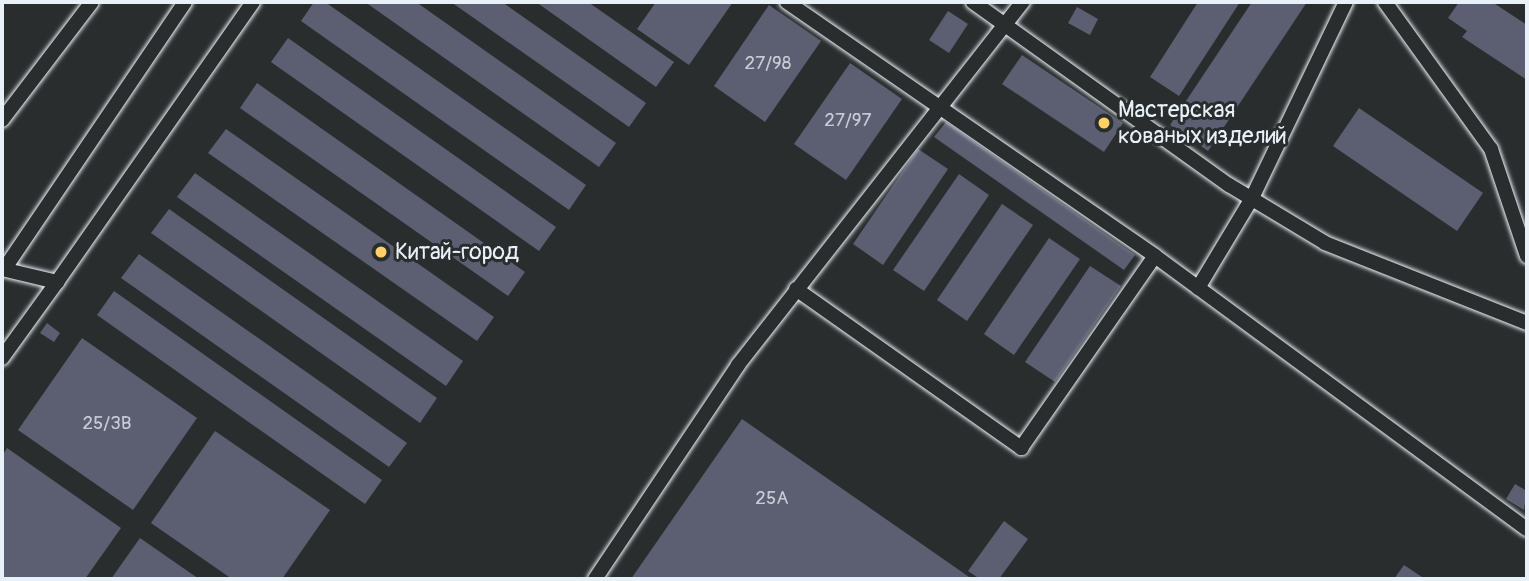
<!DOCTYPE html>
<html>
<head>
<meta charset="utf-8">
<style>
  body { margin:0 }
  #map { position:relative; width:1529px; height:581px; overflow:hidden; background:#2a2d2e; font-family:Pangolin,sans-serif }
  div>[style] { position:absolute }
  .building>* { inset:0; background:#5b5f71 }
  .roads { filter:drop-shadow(0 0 2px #e8f1f8) drop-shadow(0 0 2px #e8f1f8) }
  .lane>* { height:14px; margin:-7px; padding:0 7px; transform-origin:7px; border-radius:7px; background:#2a2d2e }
  .dots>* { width:19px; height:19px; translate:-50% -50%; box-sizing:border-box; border:4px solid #2a2d2e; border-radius:50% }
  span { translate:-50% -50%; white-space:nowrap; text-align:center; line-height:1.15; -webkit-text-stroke:6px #2a2d2e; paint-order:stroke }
  .number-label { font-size:19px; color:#c5ccd6 }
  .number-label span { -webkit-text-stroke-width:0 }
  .poi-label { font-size:23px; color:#e8f1f8 }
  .left { translate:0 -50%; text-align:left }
  .frame { position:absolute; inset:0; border:4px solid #e8f1f8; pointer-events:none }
</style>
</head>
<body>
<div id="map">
  <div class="building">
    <div style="clip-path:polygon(314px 2px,325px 2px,586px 185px,569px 210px,301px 21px)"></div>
    <div style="clip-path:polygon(365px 2px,416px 2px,616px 143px,599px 167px)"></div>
    <div style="clip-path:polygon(451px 2px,502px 2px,646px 103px,629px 127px)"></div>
    <div style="clip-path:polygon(536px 2px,588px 2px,674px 62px,656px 87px)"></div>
    <div style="clip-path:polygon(656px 2px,733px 2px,689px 65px,637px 29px)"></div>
    <div style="clip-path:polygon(1198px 2px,1240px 2px,1179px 96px,1150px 77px)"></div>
    <div style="clip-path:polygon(1252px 2px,1307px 2px,1208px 151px,1170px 125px)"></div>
    <div style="clip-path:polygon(1459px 2px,1492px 2px,1527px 25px,1527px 80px,1462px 37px,1467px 31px,1448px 18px)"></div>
    <div style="clip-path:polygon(769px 5px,821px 41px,765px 122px,714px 86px)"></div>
    <div style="clip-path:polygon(1077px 7px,1098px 19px,1090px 35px,1068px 23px)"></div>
    <div style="clip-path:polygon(948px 11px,968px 24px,949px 53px,929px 40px)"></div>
    <div style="clip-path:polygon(288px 38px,556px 227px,539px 251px,271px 62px)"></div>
    <div style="clip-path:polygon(1022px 55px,1123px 123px,1104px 152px,1002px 84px)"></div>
    <div style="clip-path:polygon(850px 63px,902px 99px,846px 180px,794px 144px)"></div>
    <div style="clip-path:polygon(257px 83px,525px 272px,508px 296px,240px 108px)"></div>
    <div style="clip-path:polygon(1359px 108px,1483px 193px,1457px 231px,1333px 146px)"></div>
    <div style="clip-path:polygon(946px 122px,1135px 255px,1124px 270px,934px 137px)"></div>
    <div style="clip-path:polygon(226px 129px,494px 317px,477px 341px,208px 153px)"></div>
    <div style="clip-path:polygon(918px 149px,948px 169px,883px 265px,853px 244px)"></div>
    <div style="clip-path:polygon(195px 173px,463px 361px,446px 386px,177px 197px)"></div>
    <div style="clip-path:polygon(959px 174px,989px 195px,924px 291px,893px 270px)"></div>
    <div style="clip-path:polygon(1002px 204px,1033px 225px,967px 321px,937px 300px)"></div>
    <div style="clip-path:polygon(169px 209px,437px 398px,420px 423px,151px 233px)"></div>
    <div style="clip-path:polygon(1049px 238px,1080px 259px,1014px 355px,984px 334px)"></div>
    <div style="clip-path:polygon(139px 254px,407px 443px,389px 467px,121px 278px)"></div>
    <div style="clip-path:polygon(1090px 266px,1121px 286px,1055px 382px,1025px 362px)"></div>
    <div style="clip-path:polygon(114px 291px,382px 480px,365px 504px,97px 315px)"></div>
    <div style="clip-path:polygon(47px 323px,60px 333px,54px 342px,40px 333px)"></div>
    <div style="clip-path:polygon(82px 338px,197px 418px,133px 510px,18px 430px)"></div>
    <div style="clip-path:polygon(742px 419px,972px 579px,631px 579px)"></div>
    <div style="clip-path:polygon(215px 431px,330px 510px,282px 579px,232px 579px,151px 523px)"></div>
    <div style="clip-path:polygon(7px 448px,121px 528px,85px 579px,2px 579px,2px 456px)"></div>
    <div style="clip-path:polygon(1515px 484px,1527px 491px,1524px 510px,1506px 499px)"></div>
    <div style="clip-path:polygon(1004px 521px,1028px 539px,999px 579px,980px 579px,968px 571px)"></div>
    <div style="clip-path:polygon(140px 538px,199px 579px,111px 579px)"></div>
    <div style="clip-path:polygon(1404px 565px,1425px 579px,1394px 579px)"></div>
  </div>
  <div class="roads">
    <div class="lane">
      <div style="left:787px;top:2px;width:447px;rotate:34.6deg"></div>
      <div style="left:1155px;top:256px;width:461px;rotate:36.3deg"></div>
      <div style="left:973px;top:2px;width:315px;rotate:35.6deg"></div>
      <div style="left:1229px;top:185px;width:112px;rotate:31.1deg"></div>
      <div style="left:1325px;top:243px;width:217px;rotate:21.6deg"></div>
      <div style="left:1385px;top:2px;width:181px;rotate:54.2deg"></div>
      <div style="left:1491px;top:149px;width:113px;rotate:71.4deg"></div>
      <div style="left:2px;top:120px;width:148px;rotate:-52.7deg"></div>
      <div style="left:5px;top:268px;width:321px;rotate:-55.9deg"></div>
      <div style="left:2px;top:269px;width:57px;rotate:13.3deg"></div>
      <div style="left:57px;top:282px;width:342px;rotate:-55deg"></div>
      <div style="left:1198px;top:288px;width:105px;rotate:-59deg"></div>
      <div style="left:1252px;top:198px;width:217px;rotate:-64.4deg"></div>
      <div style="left:796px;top:289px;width:276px;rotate:35.2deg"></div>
      <div style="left:1021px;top:448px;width:234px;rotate:-55.1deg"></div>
      <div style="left:2px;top:358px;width:94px;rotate:-54.1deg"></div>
      <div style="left:595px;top:579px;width:257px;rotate:-56.2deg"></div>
      <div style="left:738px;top:365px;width:462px;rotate:-51.9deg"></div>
    </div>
  </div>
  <div class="dots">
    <div style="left:1104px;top:123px;background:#ffd166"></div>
    <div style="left:381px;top:252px;background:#ffd166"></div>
  </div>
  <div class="number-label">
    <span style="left:768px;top:64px">27/98</span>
    <span style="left:848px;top:121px">27/97</span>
    <span style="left:107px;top:424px">25/3В</span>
    <span style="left:772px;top:499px">25А</span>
  </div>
  <div class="poi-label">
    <span class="left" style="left:1118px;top:123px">Мастерская<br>кованых изделий</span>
    <span class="left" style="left:395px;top:252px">Китай-город</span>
  </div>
  <div class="frame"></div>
</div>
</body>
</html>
